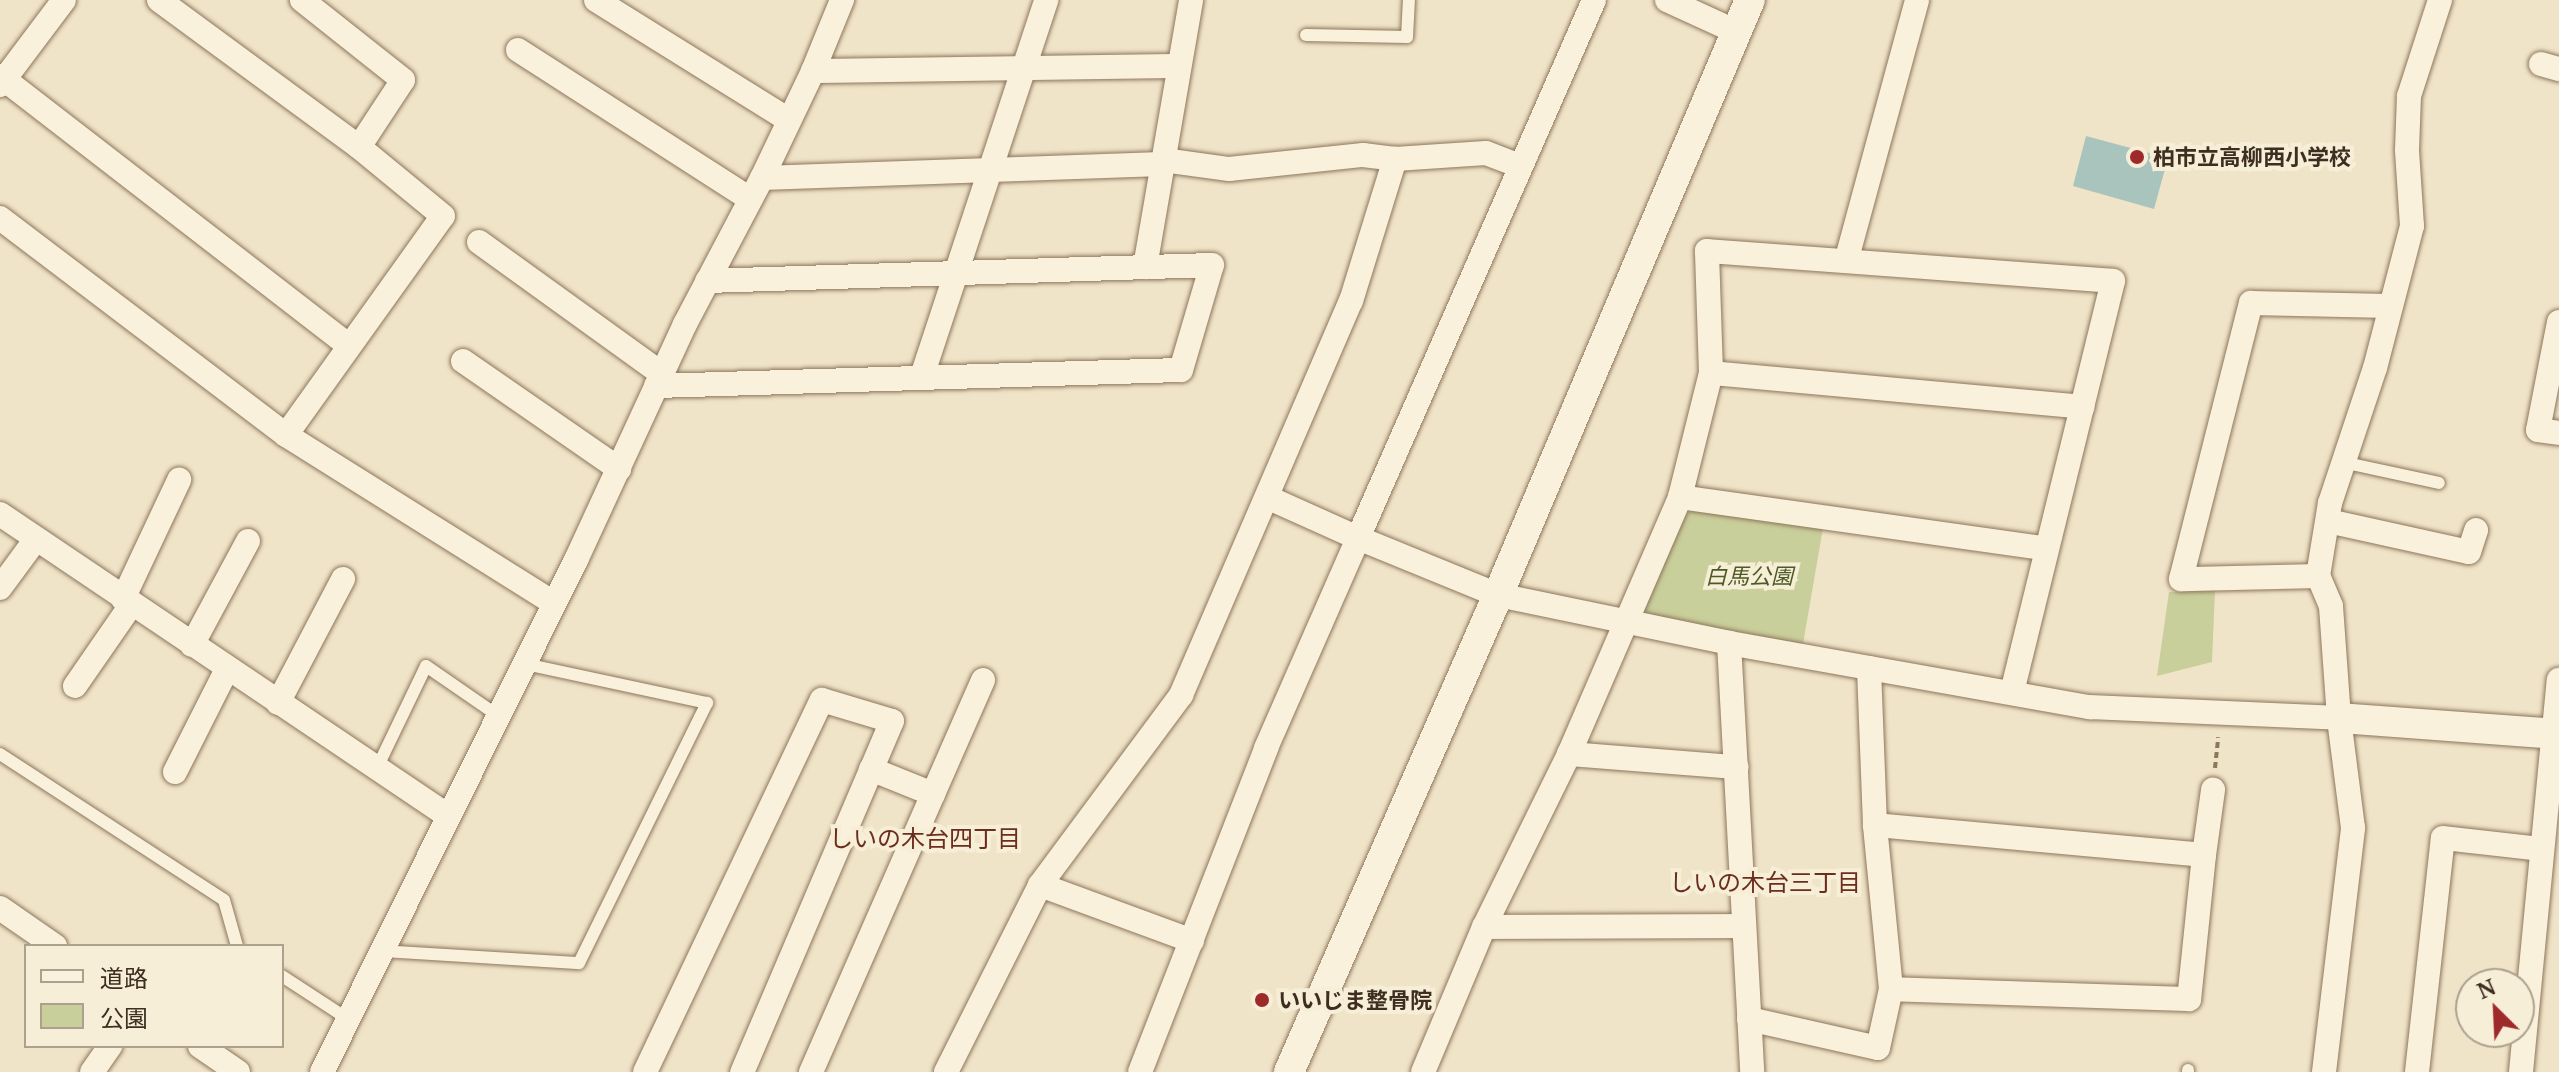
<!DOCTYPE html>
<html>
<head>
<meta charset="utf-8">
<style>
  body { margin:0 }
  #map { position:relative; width:2559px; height:1072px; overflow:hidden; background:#f0e4c8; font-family:"Noto Serif","Noto Sans JP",serif }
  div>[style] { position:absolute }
  .green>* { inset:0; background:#c9cf9b }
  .water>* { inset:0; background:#a9c4bc }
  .path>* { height:4px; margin-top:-2px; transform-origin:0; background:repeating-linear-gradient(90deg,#8d765c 0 6px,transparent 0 10px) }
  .roads { filter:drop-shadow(0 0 2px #8d765c) drop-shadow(0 0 2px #8d765c) }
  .service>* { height:12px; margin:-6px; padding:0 6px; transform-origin:6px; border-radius:6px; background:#faf1dc }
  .minor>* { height:24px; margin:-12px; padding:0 12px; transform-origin:12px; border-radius:12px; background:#faf1dc }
  .tertiary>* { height:30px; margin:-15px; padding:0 15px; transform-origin:15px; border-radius:15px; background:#faf1dc }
  .dots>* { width:22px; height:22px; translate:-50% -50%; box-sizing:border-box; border:4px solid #f7eed8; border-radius:50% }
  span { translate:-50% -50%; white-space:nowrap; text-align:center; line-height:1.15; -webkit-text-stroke:8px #f7eed8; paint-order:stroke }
  .poi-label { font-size:22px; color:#3d2e20; font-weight:700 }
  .left { translate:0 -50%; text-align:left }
  .park-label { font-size:22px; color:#4d5a26; font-style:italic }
  .neighbourhood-label { font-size:24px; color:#6b2e1e }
  .legend { position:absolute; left:24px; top:944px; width:260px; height:104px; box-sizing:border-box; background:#f7eed8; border:2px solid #ada18e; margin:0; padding:10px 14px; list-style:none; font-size:24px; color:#3d2e20 }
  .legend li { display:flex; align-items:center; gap:16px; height:40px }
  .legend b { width:40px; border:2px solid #ada18e }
  .north { position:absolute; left:2455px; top:968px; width:80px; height:80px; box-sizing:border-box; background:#f7eed8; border:2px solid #ada18e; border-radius:50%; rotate:336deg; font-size:22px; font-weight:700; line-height:32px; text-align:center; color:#3d2e20 }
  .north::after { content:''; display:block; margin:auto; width:28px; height:36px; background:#9e2a2b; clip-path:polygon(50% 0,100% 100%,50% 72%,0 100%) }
</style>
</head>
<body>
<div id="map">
  <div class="green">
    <div style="clip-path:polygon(1692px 511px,1823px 528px,1803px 644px,1648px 616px,1644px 607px,1681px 517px)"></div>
    <div style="clip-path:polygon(2215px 591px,2212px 662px,2157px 676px,2169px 592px)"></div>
  </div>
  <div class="water">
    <div style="clip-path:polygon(2086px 136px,2168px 158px,2154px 209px,2073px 186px)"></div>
  </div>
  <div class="path">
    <div style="left:2215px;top:768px;width:31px;rotate:-84deg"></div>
  </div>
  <div class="roads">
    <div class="service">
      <div style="left:1306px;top:35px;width:101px;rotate:1.1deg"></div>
      <div style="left:1407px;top:37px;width:37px;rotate:-87deg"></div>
      <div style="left:2342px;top:462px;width:99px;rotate:12.2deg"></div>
      <div style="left:0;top:754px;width:267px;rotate:33.1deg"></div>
      <div style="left:224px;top:900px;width:48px;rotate:74.2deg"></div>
      <div style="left:377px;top:768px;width:113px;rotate:-64.3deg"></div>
      <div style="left:426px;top:666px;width:86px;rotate:34.6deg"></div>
      <div style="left:382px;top:951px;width:197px;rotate:3.5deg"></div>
      <div style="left:579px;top:963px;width:290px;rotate:-63.8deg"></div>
      <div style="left:707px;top:703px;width:186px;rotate:-167.9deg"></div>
      <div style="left:282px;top:976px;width:79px;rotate:33.1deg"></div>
      <div style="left:2188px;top:1072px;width:2px;rotate:-90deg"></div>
    </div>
    <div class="minor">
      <div style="left:159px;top:0;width:248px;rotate:36.3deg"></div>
      <div style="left:596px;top:0;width:227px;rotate:31.9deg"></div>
      <div style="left:1667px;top:0;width:77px;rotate:24.6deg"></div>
      <div style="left:518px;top:50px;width:276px;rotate:32.7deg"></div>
      <div style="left:2541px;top:64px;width:19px;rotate:16deg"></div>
      <div style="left:813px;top:71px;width:366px;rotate:-0.8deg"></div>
      <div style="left:0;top:76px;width:441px;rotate:37.7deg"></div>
      <div style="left:0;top:85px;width:106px;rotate:-53deg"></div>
      <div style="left:1163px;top:160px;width:67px;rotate:7.8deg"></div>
      <div style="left:1229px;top:169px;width:135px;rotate:-6deg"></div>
      <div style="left:1363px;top:155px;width:32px;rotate:7deg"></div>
      <div style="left:1395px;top:159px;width:91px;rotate:-3.8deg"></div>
      <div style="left:1486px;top:153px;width:36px;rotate:21deg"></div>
      <div style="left:762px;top:178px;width:400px;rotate:-2deg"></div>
      <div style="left:0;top:218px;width:359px;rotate:37.2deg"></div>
      <div style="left:286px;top:435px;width:316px;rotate:32.1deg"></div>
      <div style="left:479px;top:242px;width:226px;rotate:35.8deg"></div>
      <div style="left:1847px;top:258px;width:267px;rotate:-74.8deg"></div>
      <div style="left:1145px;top:267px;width:271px;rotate:-80.2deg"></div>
      <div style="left:2559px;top:322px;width:110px;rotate:101deg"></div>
      <div style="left:2538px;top:430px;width:21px;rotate:8deg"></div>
      <div style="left:463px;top:361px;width:190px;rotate:34.7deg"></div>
      <div style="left:1711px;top:373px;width:373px;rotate:5.2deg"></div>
      <div style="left:922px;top:376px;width:396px;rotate:-71.7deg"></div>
      <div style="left:656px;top:386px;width:525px;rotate:-1.75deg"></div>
      <div style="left:1181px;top:370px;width:109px;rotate:-73.6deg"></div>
      <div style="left:1212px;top:265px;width:505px;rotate:178.19deg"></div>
      <div style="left:286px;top:435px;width:269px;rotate:-54.4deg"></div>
      <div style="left:443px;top:216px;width:109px;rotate:-140.6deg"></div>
      <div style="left:359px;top:147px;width:80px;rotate:-56.7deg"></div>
      <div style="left:403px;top:80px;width:129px;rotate:-141.6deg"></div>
      <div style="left:1680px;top:497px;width:369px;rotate:8deg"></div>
      <div style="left:1269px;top:498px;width:98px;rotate:24.2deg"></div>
      <div style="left:1358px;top:538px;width:587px;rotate:-66.31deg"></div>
      <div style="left:0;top:514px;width:540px;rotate:33.98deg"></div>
      <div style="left:2328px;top:521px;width:144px;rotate:12.4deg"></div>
      <div style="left:2469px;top:552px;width:23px;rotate:-72deg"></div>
      <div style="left:2318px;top:576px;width:137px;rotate:178.7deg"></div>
      <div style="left:2181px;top:579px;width:285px;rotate:-75.8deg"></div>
      <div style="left:2251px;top:303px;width:138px;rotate:1.2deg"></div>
      <div style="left:0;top:588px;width:61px;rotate:-53.7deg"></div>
      <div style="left:123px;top:599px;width:132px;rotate:-64.8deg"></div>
      <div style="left:1729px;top:643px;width:430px;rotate:86.9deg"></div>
      <div style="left:192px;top:645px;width:118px;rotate:-61.7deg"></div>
      <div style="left:75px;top:686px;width:98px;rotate:-55.3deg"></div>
      <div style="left:278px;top:703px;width:140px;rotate:-62.3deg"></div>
      <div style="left:1569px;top:754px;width:168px;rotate:4.5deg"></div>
      <div style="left:871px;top:769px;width:67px;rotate:22deg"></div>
      <div style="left:175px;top:772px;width:115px;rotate:-63.2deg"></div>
      <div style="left:1875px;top:825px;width:330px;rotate:5.2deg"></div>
      <div style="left:2204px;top:855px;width:145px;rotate:95.9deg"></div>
      <div style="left:2189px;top:999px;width:298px;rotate:-178.1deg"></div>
      <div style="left:2204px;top:855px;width:66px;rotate:-82.1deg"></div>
      <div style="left:1040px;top:885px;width:162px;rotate:20.2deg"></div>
      <div style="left:0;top:908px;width:67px;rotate:34.6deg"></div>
      <div style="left:1484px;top:927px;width:260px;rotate:-0.2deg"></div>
      <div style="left:1749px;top:1019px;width:132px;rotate:12.7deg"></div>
      <div style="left:1878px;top:1048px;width:60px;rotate:-77.6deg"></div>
      <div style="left:1891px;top:989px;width:165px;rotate:-95.6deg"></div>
      <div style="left:1875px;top:825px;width:157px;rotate:-92.2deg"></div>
      <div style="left:200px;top:1046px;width:46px;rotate:34.4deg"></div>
      <div style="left:92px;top:1072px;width:32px;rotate:-55deg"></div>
      <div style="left:322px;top:1072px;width:572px;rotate:-63.61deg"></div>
      <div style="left:576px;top:560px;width:260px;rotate:-65.2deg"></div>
      <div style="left:685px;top:324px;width:165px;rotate:-62.2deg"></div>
      <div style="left:762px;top:178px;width:119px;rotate:-64.5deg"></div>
      <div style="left:813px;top:71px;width:77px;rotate:-67.8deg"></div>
      <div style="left:645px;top:1072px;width:412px;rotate:-64.6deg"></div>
      <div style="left:822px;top:700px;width:73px;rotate:16.7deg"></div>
      <div style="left:892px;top:721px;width:382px;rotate:113.1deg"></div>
      <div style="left:811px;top:1072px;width:428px;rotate:-66.3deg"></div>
      <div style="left:946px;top:1072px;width:209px;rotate:-63.3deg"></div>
      <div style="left:1040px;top:885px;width:237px;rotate:-53.4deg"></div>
      <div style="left:1181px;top:695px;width:429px;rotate:-66.7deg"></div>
      <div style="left:1351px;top:301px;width:149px;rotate:-72.8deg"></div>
      <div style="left:1140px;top:1072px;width:348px;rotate:-68.7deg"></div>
      <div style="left:1266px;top:748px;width:229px;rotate:-66.3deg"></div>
      <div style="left:1358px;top:538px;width:151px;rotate:22.2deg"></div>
      <div style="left:1498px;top:595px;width:236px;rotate:11.7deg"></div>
      <div style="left:1729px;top:643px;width:367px;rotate:10.1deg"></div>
      <div style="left:2090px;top:707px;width:249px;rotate:2.5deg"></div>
      <div style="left:1423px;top:1072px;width:157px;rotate:-67.2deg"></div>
      <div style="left:1484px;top:927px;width:193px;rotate:-63.8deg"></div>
      <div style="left:1569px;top:754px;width:280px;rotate:-66.6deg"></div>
      <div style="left:1680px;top:497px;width:128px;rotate:-76deg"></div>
      <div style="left:1711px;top:373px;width:122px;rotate:-91.9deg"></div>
      <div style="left:1707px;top:251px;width:407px;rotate:4.2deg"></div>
      <div style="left:2113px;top:281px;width:424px;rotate:103.8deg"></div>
      <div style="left:2324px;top:1072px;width:246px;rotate:-83.2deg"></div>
      <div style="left:2353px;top:828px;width:111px;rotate:-97.3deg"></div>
      <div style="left:2339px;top:718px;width:112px;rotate:-94.1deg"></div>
      <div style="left:2331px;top:606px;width:33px;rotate:-113deg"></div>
      <div style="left:2318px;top:576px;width:74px;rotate:-80.7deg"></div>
      <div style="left:2330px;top:503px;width:142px;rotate:-71.6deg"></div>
      <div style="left:2375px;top:368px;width:147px;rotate:-75.4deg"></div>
      <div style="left:2412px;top:226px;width:76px;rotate:-93.8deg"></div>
      <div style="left:2407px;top:150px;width:54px;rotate:-87.9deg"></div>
      <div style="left:2409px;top:96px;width:101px;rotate:-72.1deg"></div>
      <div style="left:2417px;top:1072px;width:235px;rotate:-83.7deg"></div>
      <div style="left:2443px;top:838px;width:99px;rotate:6.4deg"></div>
      <div style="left:2521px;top:1072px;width:394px;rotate:-84.5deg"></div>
    </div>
    <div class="tertiary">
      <div style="left:2339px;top:718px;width:221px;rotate:4.2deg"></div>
      <div style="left:1289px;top:1072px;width:521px;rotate:-66.34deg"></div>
      <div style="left:1498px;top:595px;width:646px;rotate:-67.05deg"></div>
    </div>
  </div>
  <div class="dots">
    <div style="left:2137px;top:157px;background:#9e2a2b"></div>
    <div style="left:1262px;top:1000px;background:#9e2a2b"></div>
  </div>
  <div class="poi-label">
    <span class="left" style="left:2153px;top:157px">柏市立高柳西小学校</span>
    <span class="left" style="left:1278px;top:1000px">いいじま整骨院</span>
  </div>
  <div class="park-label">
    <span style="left:1749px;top:576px">白馬公園</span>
  </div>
  <div class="neighbourhood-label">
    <span style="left:925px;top:838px">しいの木台四丁目</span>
    <span style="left:1765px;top:882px">しいの木台三丁目</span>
  </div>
  <ul class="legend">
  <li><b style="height:10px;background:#faf1dc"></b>道路</li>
  <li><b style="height:22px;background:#c9cf9b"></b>公園</li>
  </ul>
  <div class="north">N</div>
</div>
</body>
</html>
